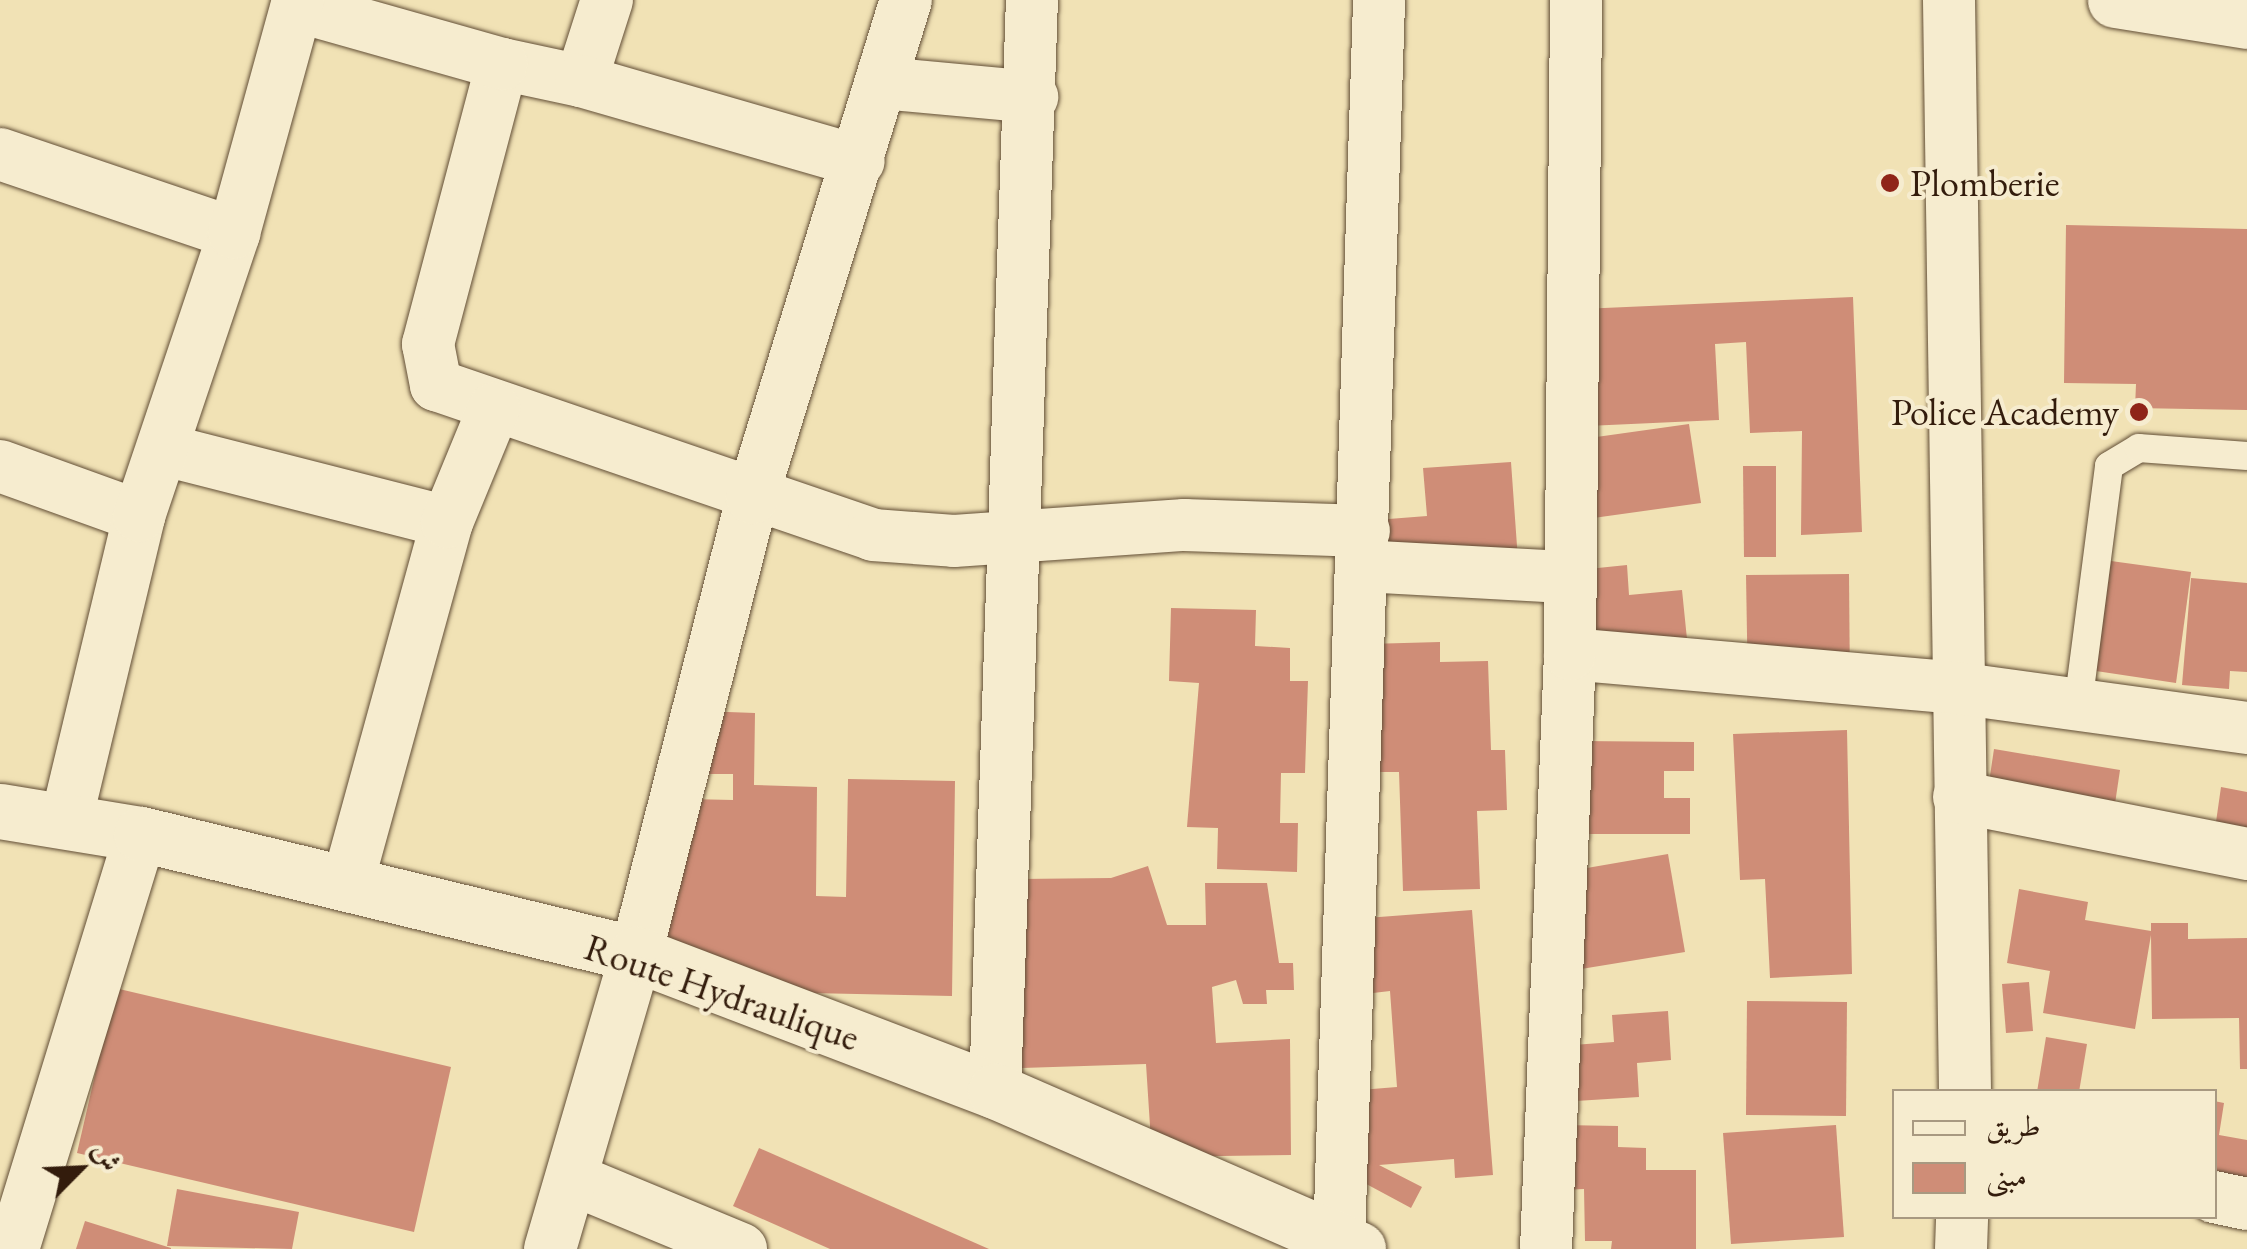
<!DOCTYPE html>
<html>
<head>
<meta charset="utf-8">
<style>
  body { margin:0 }
  #map { position:relative; width:2247px; height:1249px; overflow:hidden; background:#f1e2b5; font-family:"EB Garamond",Amiri,serif }
  div>[style] { position:absolute }
  .building>* { inset:0; background:#cf8d77 }
  .roads { filter:drop-shadow(0 0 2px #624e36) drop-shadow(0 0 2px #624e36) }
  .lane>* { height:28px; margin:-14px; padding:0 14px; transform-origin:14px; border-radius:14px; background:#f6eccf }
  .street>* { height:52px; margin:-26px; padding:0 26px; transform-origin:26px; border-radius:26px; background:#f6eccf }
  .secondary>* { height:55px; margin:-27.5px; padding:0 27.5px; transform-origin:27.5px; border-radius:27.5px; background:#f6eccf }
  .dots>* { width:28px; height:28px; translate:-50% -50%; box-sizing:border-box; border:5px solid #f6eccf; border-radius:50% }
  span { translate:-50% -50%; white-space:nowrap; text-align:center; line-height:1.15; -webkit-text-stroke:8px #f6eccf; paint-order:stroke }
  .poi-label { font-size:38px; color:#331c0c }
  .left { translate:0 -50%; text-align:left }
  .right { translate:-100% -50%; text-align:right }
  .street-label { font-size:38px; color:#331c0c }
  .legend { position:absolute; left:1892px; top:1089px; width:325px; height:130px; box-sizing:border-box; background:#f6eccf; border:2px solid #a89981; margin:0; padding:12px 18px; list-style:none; font-size:30px; color:#331c0c }
  .legend li { display:flex; align-items:center; gap:20px; height:50px }
  .legend b { width:50px; border:2px solid #a89981 }
  .north { position:absolute; left:30px; top:1119px; width:100px; height:100px; -webkit-text-stroke:8px #f6eccf; paint-order:stroke; rotate:66deg; font-size:28px; font-weight:700; line-height:40px; text-align:center; color:#331c0c }
  .north::after { content:''; display:block; margin:auto; width:35px; height:45px; background:#331c0c; clip-path:polygon(50% 0,100% 100%,50% 72%,0 100%) }
</style>
</head>
<body>
<div id="map">
  <div class="building">
    <div style="clip-path:polygon(2066px 225px,2247px 229px,2247px 410px,2135px 408px,2136px 384px,2064px 383px)"></div>
    <div style="clip-path:polygon(1853px 297px,1862px 532px,1801px 535px,1802px 431px,1750px 433px,1746px 342px,1715px 344px,1719px 420px,1587px 426px,1581px 309px)"></div>
    <div style="clip-path:polygon(1689px 424px,1701px 503px,1579px 520px,1568px 441px)"></div>
    <div style="clip-path:polygon(1511px 462px,1518px 560px,1379px 570px,1376px 520px,1427px 516px,1423px 468px)"></div>
    <div style="clip-path:polygon(1743px 466px,1776px 466px,1776px 557px,1744px 557px)"></div>
    <div style="clip-path:polygon(2111px 561px,2191px 572px,2176px 683px,2096px 671px)"></div>
    <div style="clip-path:polygon(1627px 565px,1629px 595px,1682px 590px,1688px 649px,1596px 671px,1588px 569px)"></div>
    <div style="clip-path:polygon(1849px 574px,1850px 693px,1748px 694px,1746px 575px)"></div>
    <div style="clip-path:polygon(2191px 578px,2247px 583px,2247px 672px,2230px 671px,2229px 689px,2182px 685px)"></div>
    <div style="clip-path:polygon(1171px 608px,1256px 610px,1255px 646px,1290px 648px,1290px 681px,1308px 681px,1305px 773px,1281px 773px,1280px 823px,1298px 823px,1297px 872px,1217px 869px,1218px 828px,1187px 827px,1199px 683px,1169px 681px)"></div>
    <div style="clip-path:polygon(1440px 642px,1440px 662px,1488px 661px,1491px 750px,1505px 750px,1507px 810px,1477px 811px,1480px 889px,1403px 891px,1399px 772px,1373px 772px,1368px 644px)"></div>
    <div style="clip-path:polygon(701px 711px,755px 713px,754px 785px,817px 787px,816px 896px,846px 897px,848px 779px,955px 781px,952px 996px,661px 990px,664px 844px,689px 799px,733px 800px,733px 774px,700px 774px)"></div>
    <div style="clip-path:polygon(1847px 730px,1852px 974px,1770px 978px,1765px 879px,1740px 880px,1733px 734px)"></div>
    <div style="clip-path:polygon(1578px 741px,1694px 742px,1694px 771px,1664px 771px,1664px 798px,1690px 798px,1690px 834px,1577px 834px)"></div>
    <div style="clip-path:polygon(1994px 749px,2120px 770px,2112px 824px,1986px 803px)"></div>
    <div style="clip-path:polygon(2221px 787px,2247px 792px,2247px 849px,2213px 843px)"></div>
    <div style="clip-path:polygon(1668px 854px,1685px 952px,1575px 970px,1558px 873px)"></div>
    <div style="clip-path:polygon(1148px 866px,1167px 925px,1206px 925px,1205px 883px,1267px 883px,1279px 963px,1293px 963px,1294px 990px,1266px 990px,1267px 1004px,1243px 1004px,1236px 980px,1212px 987px,1216px 1043px,1290px 1039px,1291px 1155px,1152px 1157px,1146px 1064px,1022px 1068px,1020px 879px,1111px 878px)"></div>
    <div style="clip-path:polygon(2019px 889px,2088px 902px,2085px 920px,2151px 931px,2151px 923px,2188px 923px,2188px 939px,2247px 938px,2247px 1069px,2240px 1069px,2239px 1018px,2152px 1019px,2151px 935px,2135px 1029px,2043px 1013px,2050px 971px,2007px 963px)"></div>
    <div style="clip-path:polygon(1472px 910px,1493px 1175px,1455px 1178px,1454px 1159px,1379px 1165px,1422px 1187px,1411px 1208px,1357px 1179px,1360px 1090px,1397px 1087px,1390px 991px,1373px 993px,1366px 918px)"></div>
    <div style="clip-path:polygon(2029px 982px,2033px 1031px,2006px 1033px,2002px 984px)"></div>
    <div style="clip-path:polygon(115px 988px,451px 1067px,414px 1232px,77px 1153px)"></div>
    <div style="clip-path:polygon(1747px 1001px,1847px 1002px,1846px 1116px,1746px 1115px)"></div>
    <div style="clip-path:polygon(1668px 1011px,1671px 1060px,1637px 1063px,1639px 1097px,1576px 1101px,1573px 1045px,1614px 1042px,1612px 1015px)"></div>
    <div style="clip-path:polygon(2046px 1037px,2087px 1044px,2079px 1092px,2037px 1092px)"></div>
    <div style="clip-path:polygon(2214px 1101px,2224px 1103px,2219px 1135px,2247px 1140px,2247px 1223px,2214px 1217px)"></div>
    <div style="clip-path:polygon(1562px 1125px,1618px 1126px,1618px 1147px,1646px 1148px,1646px 1170px,1696px 1170px,1696px 1249px,1611px 1249px,1612px 1241px,1585px 1241px,1584px 1189px,1562px 1190px)"></div>
    <div style="clip-path:polygon(1836px 1125px,1844px 1237px,1731px 1244px,1723px 1133px)"></div>
    <div style="clip-path:polygon(759px 1148px,989px 1249px,830px 1249px,733px 1206px)"></div>
    <div style="clip-path:polygon(177px 1189px,299px 1212px,292px 1249px,167px 1246px)"></div>
    <div style="clip-path:polygon(85px 1221px,171px 1248px,171px 1249px,76px 1249px)"></div>
  </div>
  <div class="roads">
    <div class="lane">
      <div style="left:2078px;top:705px;width:241px;rotate:-82.6deg"></div>
      <div style="left:2109px;top:466px;width:35px;rotate:-31deg"></div>
      <div style="left:2139px;top:448px;width:108px;rotate:4.2deg"></div>
    </div>
    <div class="street">
      <div style="left:607px;top:0;width:85px;rotate:107.8deg"></div>
      <div style="left:581px;top:81px;width:81px;rotate:-167.9deg"></div>
      <div style="left:502px;top:64px;width:290px;rotate:104.8deg"></div>
      <div style="left:428px;top:344px;width:42px;rotate:79deg"></div>
      <div style="left:436px;top:385px;width:462px;rotate:18.9deg"></div>
      <div style="left:873px;top:535px;width:81px;rotate:4.2deg"></div>
      <div style="left:954px;top:541px;width:231px;rotate:-4deg"></div>
      <div style="left:1184px;top:525px;width:180px;rotate:1.9deg"></div>
      <div style="left:1949px;top:0;width:1092px;rotate:89.16deg"></div>
      <div style="left:297px;top:6px;width:213px;rotate:15.8deg"></div>
      <div style="left:581px;top:81px;width:289px;rotate:16.1deg"></div>
      <div style="left:882px;top:83px;width:151px;rotate:5.3deg"></div>
      <div style="left:0;top:154px;width:247px;rotate:18.7deg"></div>
      <div style="left:165px;top:450px;width:291px;rotate:14.3deg"></div>
      <div style="left:0;top:466px;width:148px;rotate:19.8deg"></div>
      <div style="left:1362px;top:566px;width:204px;rotate:3.1deg"></div>
      <div style="left:1570px;top:654px;width:387px;rotate:5deg"></div>
      <div style="left:1956px;top:688px;width:294px;rotate:7.8deg"></div>
      <div style="left:1959px;top:797px;width:294px;rotate:11.2deg"></div>
      <div style="left:66px;top:821px;width:314px;rotate:-76.5deg"></div>
      <div style="left:139px;top:516px;width:299px;rotate:-71.4deg"></div>
      <div style="left:234px;top:233px;width:242px;rotate:-74.6deg"></div>
      <div style="left:347px;top:885px;width:377px;rotate:-74.6deg"></div>
      <div style="left:447px;top:522px;width:123px;rotate:-67.6deg"></div>
      <div style="left:995px;top:1091px;width:1092px;rotate:-88.06deg"></div>
      <div style="left:572px;top:1179px;width:183px;rotate:22.5deg"></div>
      <div style="left:2214px;top:1197px;width:34px;rotate:12deg"></div>
      <div style="left:1339px;top:1241px;width:1242px;rotate:-88.15deg"></div>
      <div style="left:13px;top:1249px;width:434px;rotate:-72.9deg"></div>
      <div style="left:550px;top:1249px;width:307px;rotate:-73.7deg"></div>
      <div style="left:636px;top:954px;width:471px;rotate:-75.7deg"></div>
      <div style="left:752px;top:498px;width:521px;rotate:-72.82deg"></div>
      <div style="left:1546px;top:1249px;width:595px;rotate:-87.69deg"></div>
      <div style="left:1570px;top:654px;width:654px;rotate:-89.47deg"></div>
      <div style="left:1961px;top:1249px;width:33px;rotate:-88deg"></div>
    </div>
    <div class="secondary">
      <div style="left:2115px;top:0;width:134px;rotate:9deg"></div>
      <div style="left:0;top:811px;width:143px;rotate:9.3deg"></div>
      <div style="left:141px;top:834px;width:509px;rotate:13.63deg"></div>
      <div style="left:636px;top:954px;width:384px;rotate:20.9deg"></div>
      <div style="left:995px;top:1091px;width:396px;rotate:23.5deg"></div>
    </div>
  </div>
  <div class="dots">
    <div style="left:1890px;top:183px;background:#8f2418"></div>
    <div style="left:2139px;top:412px;background:#8f2418"></div>
  </div>
  <div class="poi-label">
    <span class="left" style="left:1910px;top:183px">Plomberie</span>
    <span class="right" style="left:2119px;top:412px">Police Academy</span>
  </div>
  <div class="street-label">
    <span style="left:722px;top:992px;rotate:19deg">Route Hydraulique</span>
  </div>
  <ul class="legend">
  <li><b style="height:12px;background:#f6eccf"></b>طريق</li>
  <li><b style="height:28px;background:#cf8d77"></b>مبنى</li>
  </ul>
  <div class="north">ش</div>
</div>
</body>
</html>
